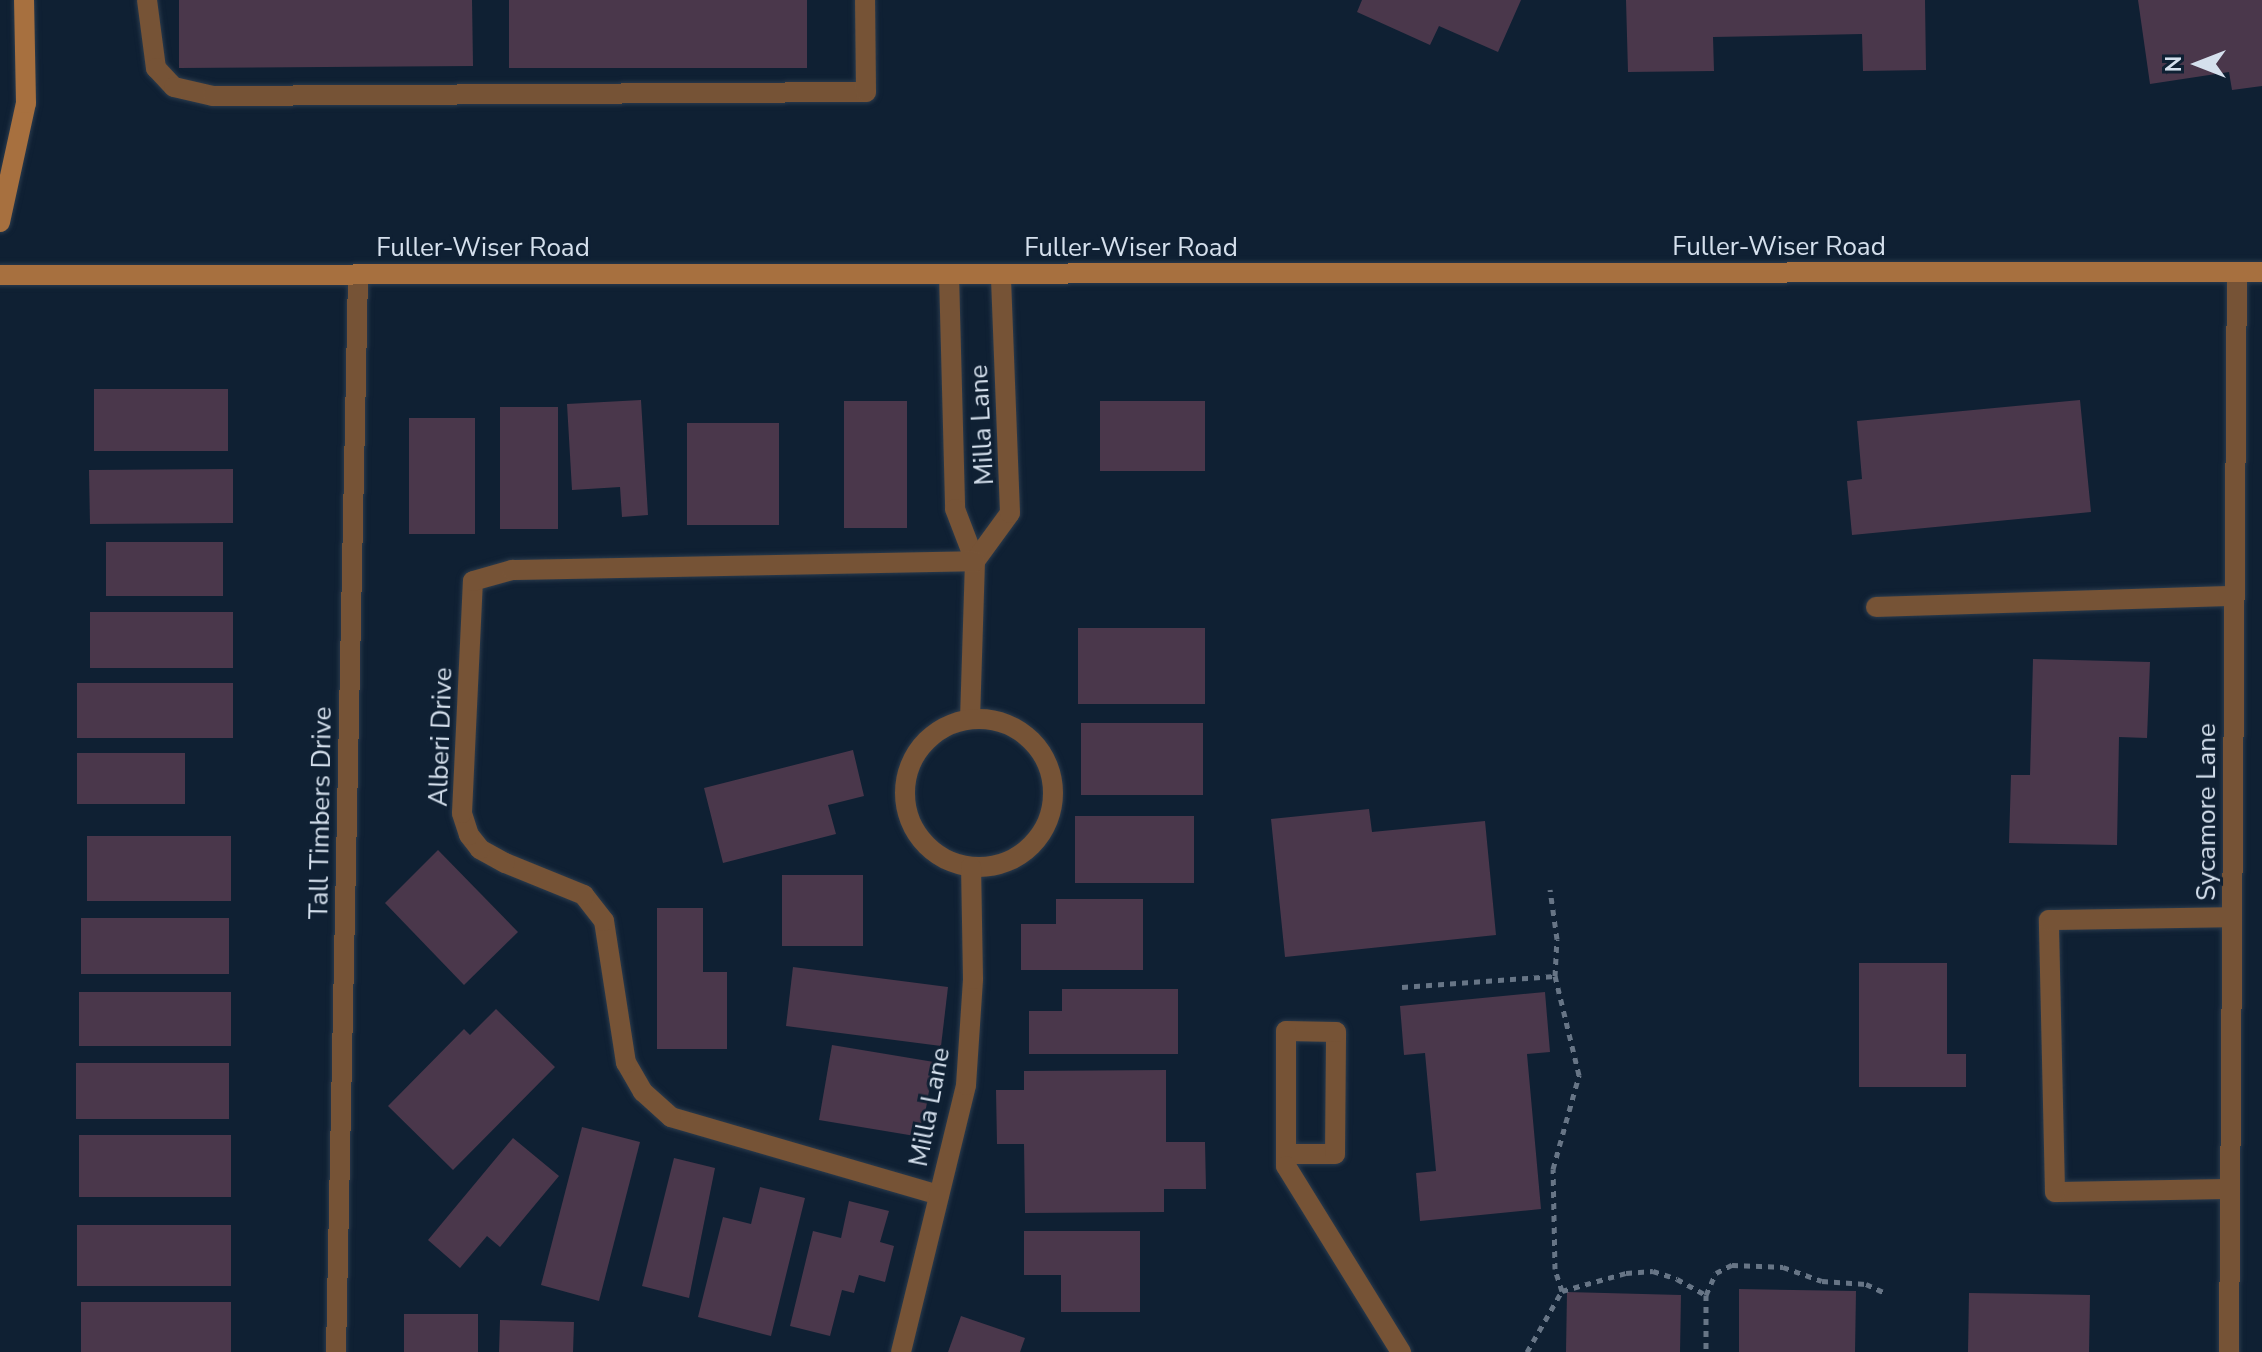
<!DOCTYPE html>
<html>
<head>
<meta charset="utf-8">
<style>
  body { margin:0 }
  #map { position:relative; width:2262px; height:1352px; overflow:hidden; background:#0f2033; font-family:"Nunito Sans",sans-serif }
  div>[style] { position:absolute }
  .building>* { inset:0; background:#4a374b }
  .path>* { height:5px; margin-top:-2.5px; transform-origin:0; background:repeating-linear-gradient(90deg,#677586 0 6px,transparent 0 12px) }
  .roads { filter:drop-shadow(0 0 2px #2b3b4d) drop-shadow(0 0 2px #2b3b4d) }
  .lane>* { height:20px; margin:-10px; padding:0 10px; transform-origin:10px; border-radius:10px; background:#765336 }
  .street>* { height:20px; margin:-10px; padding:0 10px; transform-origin:10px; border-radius:10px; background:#765336 }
  .street>.ring { margin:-10px; padding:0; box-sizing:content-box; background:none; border:20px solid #765336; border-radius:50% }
  .secondary>* { height:20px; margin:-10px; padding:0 10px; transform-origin:10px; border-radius:10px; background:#a7703f }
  span { translate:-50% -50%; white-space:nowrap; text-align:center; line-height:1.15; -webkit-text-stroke:6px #0f2033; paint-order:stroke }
  .street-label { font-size:26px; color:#d5e0ed }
  .north { position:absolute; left:2158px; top:24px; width:80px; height:80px; -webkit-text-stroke:6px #0f2033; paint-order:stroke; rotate:270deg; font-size:22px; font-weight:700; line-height:32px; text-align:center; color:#d5e0ed }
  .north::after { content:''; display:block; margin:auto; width:28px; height:36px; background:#d5e0ed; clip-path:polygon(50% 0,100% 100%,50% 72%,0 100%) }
</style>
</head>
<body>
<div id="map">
  <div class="building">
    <div style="clip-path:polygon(179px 0,472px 0,473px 66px,179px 68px)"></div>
    <div style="clip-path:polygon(509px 0,807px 0,807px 68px,509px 68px)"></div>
    <div style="clip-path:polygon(1362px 0,1521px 0,1498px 52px,1439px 26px,1430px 45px,1357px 12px)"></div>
    <div style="clip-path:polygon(1626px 0,1925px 0,1926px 70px,1863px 71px,1862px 34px,1713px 37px,1714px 71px,1628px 72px)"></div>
    <div style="clip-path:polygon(2138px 0,2262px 0,2262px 86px,2232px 90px,2229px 72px,2150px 84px)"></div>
    <div style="clip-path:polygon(94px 389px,228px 389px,228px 451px,94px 451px)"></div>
    <div style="clip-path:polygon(641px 400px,648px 515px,622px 517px,620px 487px,572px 490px,567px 404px)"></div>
    <div style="clip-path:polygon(2080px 400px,2091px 512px,1852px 535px,1847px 481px,1862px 479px,1857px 421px)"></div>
    <div style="clip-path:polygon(844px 401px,907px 401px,907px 528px,844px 528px)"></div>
    <div style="clip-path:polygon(1100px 401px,1205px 401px,1205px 471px,1100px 471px)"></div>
    <div style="clip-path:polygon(500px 407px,558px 407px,558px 529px,500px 529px)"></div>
    <div style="clip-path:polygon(409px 418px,475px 418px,475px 534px,409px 534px)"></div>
    <div style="clip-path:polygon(687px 423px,779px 423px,779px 525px,687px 525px)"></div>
    <div style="clip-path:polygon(233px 469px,233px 523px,90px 524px,89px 470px)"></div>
    <div style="clip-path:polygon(106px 542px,223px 542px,223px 596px,106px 596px)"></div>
    <div style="clip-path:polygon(90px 612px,233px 612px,233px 668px,90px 668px)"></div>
    <div style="clip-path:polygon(1078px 628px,1205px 628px,1205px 704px,1078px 704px)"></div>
    <div style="clip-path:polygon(2033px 659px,2150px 662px,2147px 738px,2119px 737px,2117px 845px,2009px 843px,2011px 775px,2030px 775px)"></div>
    <div style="clip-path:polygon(77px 683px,233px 683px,233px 738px,77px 738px)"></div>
    <div style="clip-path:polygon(1081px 723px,1203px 723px,1203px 795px,1081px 795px)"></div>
    <div style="clip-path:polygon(853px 750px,864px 796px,828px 805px,836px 834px,723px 863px,704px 788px)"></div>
    <div style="clip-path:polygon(77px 753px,185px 753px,185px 804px,77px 804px)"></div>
    <div style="clip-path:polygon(1369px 809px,1372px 832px,1485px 821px,1496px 935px,1285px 957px,1271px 819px)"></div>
    <div style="clip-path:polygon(1075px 816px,1194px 816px,1194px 883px,1075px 883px)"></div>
    <div style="clip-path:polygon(87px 836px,231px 836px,231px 901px,87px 901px)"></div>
    <div style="clip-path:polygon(438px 850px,518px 932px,464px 985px,385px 903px)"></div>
    <div style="clip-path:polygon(782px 875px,863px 875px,863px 946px,782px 946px)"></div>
    <div style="clip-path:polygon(1056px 899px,1143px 899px,1143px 970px,1021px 970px,1021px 924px,1056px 924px)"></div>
    <div style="clip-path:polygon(657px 908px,703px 908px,703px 972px,727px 972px,727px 1049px,657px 1049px)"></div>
    <div style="clip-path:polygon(81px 918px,229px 918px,229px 974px,81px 974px)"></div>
    <div style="clip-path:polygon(1859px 963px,1947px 963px,1947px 1054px,1966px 1054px,1966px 1087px,1859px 1087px)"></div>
    <div style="clip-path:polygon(793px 967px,948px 987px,941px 1046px,786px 1026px)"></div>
    <div style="clip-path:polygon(1062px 989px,1178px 989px,1178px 1054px,1029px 1054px,1029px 1011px,1062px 1011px)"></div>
    <div style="clip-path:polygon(79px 992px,231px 992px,231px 1046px,79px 1046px)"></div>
    <div style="clip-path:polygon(1545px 992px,1550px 1052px,1527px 1054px,1541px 1209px,1420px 1221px,1416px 1173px,1436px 1171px,1425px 1053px,1404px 1055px,1400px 1006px)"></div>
    <div style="clip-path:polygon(496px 1009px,555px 1067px,453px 1170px,388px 1106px,464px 1029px,470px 1035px)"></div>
    <div style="clip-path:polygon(832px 1045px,934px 1062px,921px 1137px,819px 1120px)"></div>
    <div style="clip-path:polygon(76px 1063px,229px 1063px,229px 1119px,76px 1119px)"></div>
    <div style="clip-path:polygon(1166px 1070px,1166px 1142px,1205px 1142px,1206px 1189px,1164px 1189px,1164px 1212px,1025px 1213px,1024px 1144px,997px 1144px,996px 1090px,1024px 1090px,1024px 1071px)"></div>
    <div style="clip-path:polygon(582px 1127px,640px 1142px,599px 1301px,541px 1285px)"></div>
    <div style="clip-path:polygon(79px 1135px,231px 1135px,231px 1197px,79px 1197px)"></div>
    <div style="clip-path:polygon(513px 1138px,559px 1176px,500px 1247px,487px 1236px,460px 1268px,428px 1240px)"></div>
    <div style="clip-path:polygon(674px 1158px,715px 1168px,689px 1298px,642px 1286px)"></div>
    <div style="clip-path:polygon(760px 1187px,805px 1198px,771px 1336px,698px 1317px,723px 1217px,751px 1224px)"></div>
    <div style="clip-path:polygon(849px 1201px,889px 1211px,880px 1242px,894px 1246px,885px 1282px,859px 1275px,854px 1293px,842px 1290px,830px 1336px,790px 1326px,813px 1231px,841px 1238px)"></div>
    <div style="clip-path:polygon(77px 1225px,231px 1225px,231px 1286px,77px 1286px)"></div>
    <div style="clip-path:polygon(1024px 1231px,1140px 1231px,1140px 1312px,1061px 1312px,1061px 1275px,1024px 1275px)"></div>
    <div style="clip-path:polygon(1739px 1289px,1856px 1291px,1855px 1352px,1739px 1352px)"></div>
    <div style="clip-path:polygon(1567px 1292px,1681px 1295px,1680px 1352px,1566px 1352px)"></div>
    <div style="clip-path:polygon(1969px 1293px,2090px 1295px,2089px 1352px,1968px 1352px)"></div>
    <div style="clip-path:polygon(81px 1302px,231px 1302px,231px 1352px,81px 1352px)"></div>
    <div style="clip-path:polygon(404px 1314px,478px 1314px,478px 1352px,404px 1352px)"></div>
    <div style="clip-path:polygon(961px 1316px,1025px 1338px,1020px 1352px,948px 1352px)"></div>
    <div style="clip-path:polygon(500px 1320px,574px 1322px,573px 1352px,499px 1352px)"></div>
  </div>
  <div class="path">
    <div style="left:1402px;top:987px;width:153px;rotate:-4.1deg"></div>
    <div style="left:1562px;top:1291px;width:66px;rotate:-15.7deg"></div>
    <div style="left:1626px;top:1273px;width:27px;rotate:-4deg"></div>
    <div style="left:1653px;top:1271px;width:25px;rotate:18deg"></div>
    <div style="left:1677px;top:1279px;width:33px;rotate:29deg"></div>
    <div style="left:1706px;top:1295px;width:57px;rotate:90deg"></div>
    <div style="left:1706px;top:1295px;width:24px;rotate:-66deg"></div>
    <div style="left:1716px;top:1273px;width:18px;rotate:-27deg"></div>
    <div style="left:1732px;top:1265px;width:51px;rotate:2.2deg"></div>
    <div style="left:1783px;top:1267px;width:41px;rotate:19.7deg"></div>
    <div style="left:1822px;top:1281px;width:44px;rotate:3.9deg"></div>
    <div style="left:1866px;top:1284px;width:21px;rotate:25deg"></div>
    <div style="left:1527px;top:1352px;width:70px;rotate:-60.2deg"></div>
    <div style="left:1562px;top:1291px;width:23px;rotate:-108deg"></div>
    <div style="left:1555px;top:1269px;width:100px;rotate:-91.1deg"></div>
    <div style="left:1553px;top:1169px;width:98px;rotate:-74.5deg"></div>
    <div style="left:1579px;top:1075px;width:102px;rotate:-103.6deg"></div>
    <div style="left:1555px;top:976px;width:37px;rotate:-87deg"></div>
    <div style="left:1557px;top:939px;width:50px;rotate:-98deg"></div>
  </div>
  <div class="roads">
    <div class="lane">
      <div style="left:147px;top:0;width:69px;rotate:82.5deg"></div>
      <div style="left:156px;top:68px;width:26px;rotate:47deg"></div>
      <div style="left:174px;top:87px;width:40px;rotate:13deg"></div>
      <div style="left:213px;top:96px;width:653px;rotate:-0.35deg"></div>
      <div style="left:866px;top:92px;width:92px;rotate:-90.6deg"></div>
      <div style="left:1876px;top:607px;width:359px;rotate:-1.8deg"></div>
      <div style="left:1286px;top:1154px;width:49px"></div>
      <div style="left:1335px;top:1154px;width:122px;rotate:-89.5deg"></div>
      <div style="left:1336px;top:1032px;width:50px;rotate:-178.9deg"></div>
      <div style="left:1286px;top:1031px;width:135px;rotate:90deg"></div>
      <div style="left:1286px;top:1166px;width:219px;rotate:58.3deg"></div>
      <div style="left:2230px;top:1189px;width:175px;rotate:179deg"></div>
      <div style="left:2055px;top:1192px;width:272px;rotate:-91.3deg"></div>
      <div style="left:2049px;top:920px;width:183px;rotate:-0.9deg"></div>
      <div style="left:2229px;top:1352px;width:1079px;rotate:-89.58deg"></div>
    </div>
    <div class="street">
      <div style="left:949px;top:274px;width:235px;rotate:88.5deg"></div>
      <div style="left:955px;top:509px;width:56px;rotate:69deg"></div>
      <div style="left:975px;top:561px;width:158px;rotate:91.8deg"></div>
      <div style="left:975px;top:561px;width:59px;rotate:-53.9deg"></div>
      <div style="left:1010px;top:513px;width:239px;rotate:-92.2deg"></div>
      <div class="ring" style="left:905px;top:719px;width:128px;height:128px"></div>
      <div style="left:939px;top:1195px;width:279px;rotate:-163.8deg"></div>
      <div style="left:671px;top:1117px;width:38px;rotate:-138deg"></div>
      <div style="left:643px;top:1092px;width:34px;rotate:-120deg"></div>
      <div style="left:626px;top:1063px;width:144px;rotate:-98.8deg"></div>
      <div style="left:604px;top:921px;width:33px;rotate:-128deg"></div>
      <div style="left:584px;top:895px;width:85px;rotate:-157.9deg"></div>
      <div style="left:505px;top:863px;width:29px;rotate:-151deg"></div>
      <div style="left:480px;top:849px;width:18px;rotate:-128deg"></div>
      <div style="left:469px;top:835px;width:23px;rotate:-108deg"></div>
      <div style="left:462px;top:813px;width:232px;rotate:-87.3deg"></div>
      <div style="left:473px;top:581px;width:41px;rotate:-15.8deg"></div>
      <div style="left:512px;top:570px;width:463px;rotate:-1.1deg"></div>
      <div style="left:336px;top:1352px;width:1077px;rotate:-88.83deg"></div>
      <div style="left:901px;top:1352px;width:275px;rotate:-76.3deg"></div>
      <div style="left:966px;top:1085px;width:106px;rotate:-86.2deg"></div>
      <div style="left:973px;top:979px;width:112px;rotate:-91deg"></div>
    </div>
    <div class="secondary">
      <div style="left:0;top:222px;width:122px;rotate:-77.7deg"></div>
      <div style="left:26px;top:103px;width:103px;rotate:-91.1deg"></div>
      <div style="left:0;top:275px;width:2262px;rotate:-0.08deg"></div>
    </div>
  </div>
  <div class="street-label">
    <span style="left:1779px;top:247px">Fuller-Wiser Road</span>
    <span style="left:483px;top:248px">Fuller-Wiser Road</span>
    <span style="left:1131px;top:248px">Fuller-Wiser Road</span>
    <span style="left:982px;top:425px;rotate:-93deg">Milla Lane</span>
    <span style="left:441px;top:737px;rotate:-88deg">Alberi Drive</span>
    <span style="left:2207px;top:812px;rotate:-90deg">Sycamore Lane</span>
    <span style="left:321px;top:813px;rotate:-89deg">Tall Timbers Drive</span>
    <span style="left:930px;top:1107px;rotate:-79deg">Milla Lane</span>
  </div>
  <div class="north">N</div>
</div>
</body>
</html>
